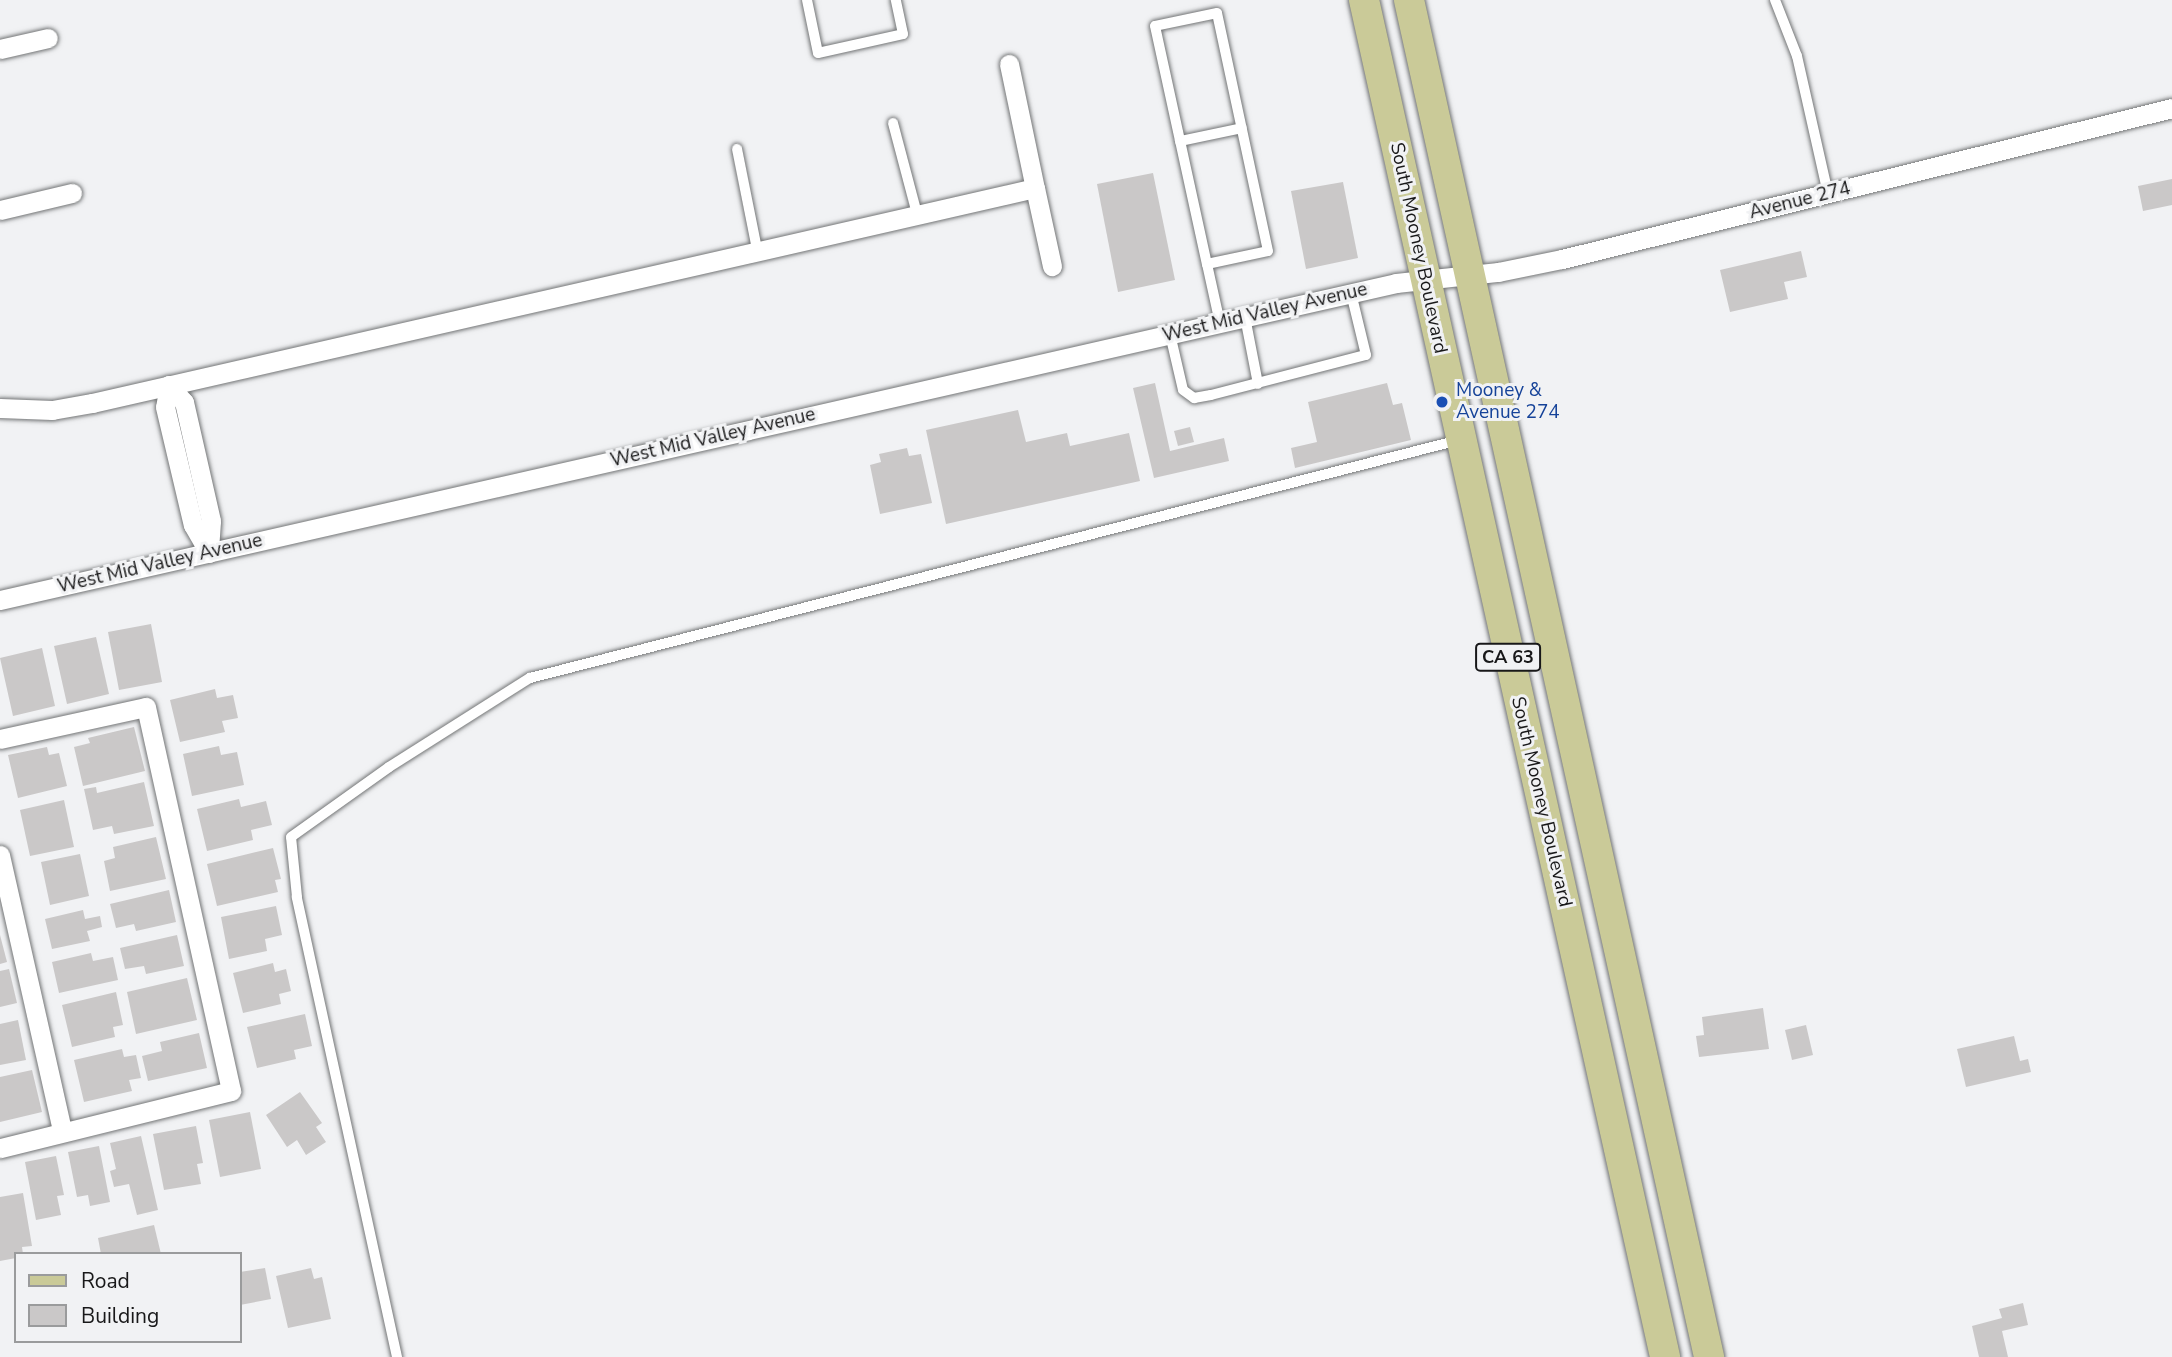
<!DOCTYPE html>
<html>
<head>
<meta charset="utf-8">
<style>
  body { margin:0 }
  #map { position:relative; width:2172px; height:1357px; overflow:hidden; background:#f1f2f4; font-family:"Nunito Sans",sans-serif }
  div>[style] { position:absolute }
  .building>* { inset:0; background:#cac8c8 }
  .roads { filter:drop-shadow(0 0 2px #737576) drop-shadow(0 0 2px #737576) }
  .service>* { height:10px; margin:-5px; padding:0 5px; transform-origin:5px; border-radius:5px; background:#fff }
  .minor>* { height:19px; margin:-9.5px; padding:0 9.5px; transform-origin:9.5px; border-radius:9.5px; background:#fff }
  .primary>* { height:30px; margin:-15px; padding:0 15px; transform-origin:15px; border-radius:15px; background:#caca98 }
  .dots>* { width:19px; height:19px; translate:-50% -50%; box-sizing:border-box; border:4px solid #f1f2f4; border-radius:50% }
  span { translate:-50% -50%; white-space:nowrap; text-align:center; line-height:1.15; -webkit-text-stroke:6px #f1f2f4; paint-order:stroke }
  .shield-label span { padding:2px 5px; background:#f1f2f4; border:2px solid; border-radius:5px; -webkit-text-stroke-width:0 }
  .shield-label { font-size:18px; color:#181819; font-weight:700 }
  .street-label { font-size:19px; color:#181819 }
  .transit-label { font-size:19px; color:#164399 }
  .left { translate:0 -50%; text-align:left }
  .legend { position:absolute; left:14px; top:1252px; width:228px; height:91px; box-sizing:border-box; background:#f1f2f4; border:2px solid #9a9b9c; margin:0; padding:9px 12px; list-style:none; font-size:21px; color:#181819 }
  .legend li { display:flex; align-items:center; gap:14px; height:35px }
  .legend b { width:35px; border:2px solid #9a9b9c }
</style>
</head>
<body>
<div id="map">
  <div class="building">
    <div style="clip-path:polygon(1153px 173px,1175px 280px,1118px 292px,1097px 184px)"></div>
    <div style="clip-path:polygon(2172px 179px,2172px 205px,2143px 211px,2138px 186px)"></div>
    <div style="clip-path:polygon(1343px 182px,1358px 258px,1306px 269px,1291px 191px)"></div>
    <div style="clip-path:polygon(1801px 251px,1807px 277px,1784px 282px,1788px 299px,1730px 312px,1720px 270px)"></div>
    <div style="clip-path:polygon(1155px 383px,1170px 451px,1224px 438px,1229px 461px,1154px 478px,1133px 388px)"></div>
    <div style="clip-path:polygon(1387px 383px,1393px 405px,1402px 403px,1411px 440px,1295px 468px,1291px 448px,1317px 442px,1308px 402px)"></div>
    <div style="clip-path:polygon(1018px 410px,1026px 442px,1067px 433px,1070px 446px,1129px 433px,1140px 481px,946px 524px,926px 430px)"></div>
    <div style="clip-path:polygon(1190px 427px,1194px 442px,1178px 446px,1174px 431px)"></div>
    <div style="clip-path:polygon(907px 448px,909px 456px,921px 454px,932px 503px,880px 514px,870px 465px,881px 462px,879px 454px)"></div>
    <div style="clip-path:polygon(151px 624px,162px 682px,119px 690px,108px 632px)"></div>
    <div style="clip-path:polygon(96px 637px,109px 694px,67px 704px,54px 646px)"></div>
    <div style="clip-path:polygon(42px 648px,55px 706px,13px 716px,0 658px)"></div>
    <div style="clip-path:polygon(215px 689px,217px 698px,233px 695px,238px 718px,222px 721px,225px 732px,180px 742px,170px 700px)"></div>
    <div style="clip-path:polygon(134px 727px,145px 771px,83px 786px,74px 747px,90px 743px,88px 738px)"></div>
    <div style="clip-path:polygon(219px 746px,221px 755px,237px 752px,244px 785px,192px 796px,183px 754px)"></div>
    <div style="clip-path:polygon(47px 747px,49px 755px,59px 753px,67px 786px,18px 798px,8px 755px)"></div>
    <div style="clip-path:polygon(144px 782px,154px 826px,114px 834px,112px 826px,93px 830px,84px 789px,96px 787px,97px 793px)"></div>
    <div style="clip-path:polygon(239px 799px,241px 807px,266px 801px,272px 825px,251px 830px,253px 840px,207px 851px,197px 809px)"></div>
    <div style="clip-path:polygon(64px 800px,74px 847px,30px 856px,20px 810px)"></div>
    <div style="clip-path:polygon(156px 837px,166px 879px,110px 891px,104px 861px,115px 858px,113px 847px)"></div>
    <div style="clip-path:polygon(273px 848px,281px 879px,275px 880px,278px 892px,217px 906px,207px 864px)"></div>
    <div style="clip-path:polygon(80px 854px,89px 896px,50px 905px,41px 862px)"></div>
    <div style="clip-path:polygon(169px 890px,176px 922px,136px 931px,134px 924px,116px 928px,110px 904px)"></div>
    <div style="clip-path:polygon(276px 906px,282px 935px,265px 939px,267px 951px,229px 959px,221px 917px)"></div>
    <div style="clip-path:polygon(83px 910px,85px 919px,100px 916px,102px 927px,87px 931px,90px 941px,52px 949px,45px 919px)"></div>
    <div style="clip-path:polygon(0 935px,7px 962px,0 964px)"></div>
    <div style="clip-path:polygon(177px 935px,184px 966px,146px 974px,144px 966px,125px 969px,120px 948px)"></div>
    <div style="clip-path:polygon(91px 953px,93px 961px,113px 957px,118px 980px,59px 993px,52px 962px)"></div>
    <div style="clip-path:polygon(273px 963px,275px 972px,286px 969px,291px 991px,279px 994px,281px 1004px,243px 1013px,233px 973px)"></div>
    <div style="clip-path:polygon(9px 969px,17px 1003px,0 1007px,0 971px)"></div>
    <div style="clip-path:polygon(187px 978px,197px 1020px,136px 1034px,127px 992px)"></div>
    <div style="clip-path:polygon(116px 992px,123px 1025px,113px 1027px,115px 1037px,72px 1047px,62px 1005px)"></div>
    <div style="clip-path:polygon(1763px 1008px,1769px 1049px,1699px 1057px,1696px 1036px,1704px 1035px,1702px 1017px)"></div>
    <div style="clip-path:polygon(305px 1014px,312px 1046px,294px 1050px,296px 1059px,257px 1068px,247px 1027px)"></div>
    <div style="clip-path:polygon(18px 1020px,26px 1060px,0 1065px,0 1024px)"></div>
    <div style="clip-path:polygon(1806px 1025px,1813px 1055px,1792px 1060px,1785px 1030px)"></div>
    <div style="clip-path:polygon(199px 1033px,207px 1068px,148px 1081px,142px 1056px,162px 1051px,160px 1042px)"></div>
    <div style="clip-path:polygon(2014px 1036px,2020px 1061px,2028px 1059px,2031px 1072px,1966px 1087px,1957px 1049px)"></div>
    <div style="clip-path:polygon(122px 1049px,124px 1057px,136px 1055px,141px 1078px,129px 1080px,132px 1091px,84px 1102px,74px 1060px)"></div>
    <div style="clip-path:polygon(32px 1070px,42px 1112px,0 1122px,0 1077px)"></div>
    <div style="clip-path:polygon(300px 1092px,322px 1123px,316px 1127px,326px 1142px,306px 1155px,297px 1140px,287px 1147px,266px 1115px)"></div>
    <div style="clip-path:polygon(250px 1112px,261px 1169px,220px 1177px,209px 1120px)"></div>
    <div style="clip-path:polygon(196px 1126px,203px 1163px,197px 1164px,201px 1184px,164px 1190px,153px 1134px)"></div>
    <div style="clip-path:polygon(141px 1136px,158px 1210px,137px 1215px,129px 1184px,114px 1187px,110px 1171px,116px 1169px,110px 1143px)"></div>
    <div style="clip-path:polygon(99px 1146px,110px 1202px,90px 1206px,88px 1195px,77px 1197px,68px 1152px)"></div>
    <div style="clip-path:polygon(56px 1156px,64px 1195px,57px 1196px,61px 1215px,36px 1220px,25px 1162px)"></div>
    <div style="clip-path:polygon(23px 1193px,32px 1246px,22px 1247px,23px 1254px,16px 1254px,16px 1258px,0 1261px,0 1197px)"></div>
    <div style="clip-path:polygon(154px 1225px,161px 1254px,101px 1254px,98px 1238px)"></div>
    <div style="clip-path:polygon(265px 1268px,271px 1299px,240px 1305px,240px 1272px)"></div>
    <div style="clip-path:polygon(311px 1268px,314px 1279px,322px 1277px,331px 1319px,288px 1328px,276px 1276px)"></div>
    <div style="clip-path:polygon(2023px 1303px,2028px 1325px,2002px 1331px,2008px 1357px,1979px 1357px,1972px 1326px,2002px 1318px,1999px 1309px)"></div>
  </div>
  <div class="roads">
    <div class="service">
      <div style="left:807px;top:0;width:54px;rotate:78.3deg"></div>
      <div style="left:818px;top:53px;width:87px;rotate:-12.6deg"></div>
      <div style="left:903px;top:34px;width:35px;rotate:-102deg"></div>
      <div style="left:1775px;top:0;width:60px;rotate:68.6deg"></div>
      <div style="left:1797px;top:56px;width:141px;rotate:77.3deg"></div>
      <div style="left:893px;top:123px;width:94px;rotate:75.2deg"></div>
      <div style="left:1180px;top:141px;width:63px;rotate:-11.8deg"></div>
      <div style="left:737px;top:149px;width:102px;rotate:78.7deg"></div>
      <div style="left:1207px;top:264px;width:62px;rotate:-12deg"></div>
      <div style="left:1268px;top:251px;width:243px;rotate:-102.1deg"></div>
      <div style="left:1217px;top:13px;width:63px;rotate:168.2deg"></div>
      <div style="left:1155px;top:26px;width:244px;rotate:77.7deg"></div>
      <div style="left:1207px;top:264px;width:60px;rotate:77.6deg"></div>
      <div style="left:1245px;top:317px;width:68px;rotate:79deg"></div>
      <div style="left:1170px;top:334px;width:57px;rotate:76.9deg"></div>
      <div style="left:1183px;top:390px;width:14px;rotate:36deg"></div>
      <div style="left:1194px;top:398px;width:17px;rotate:-10deg"></div>
      <div style="left:1211px;top:395px;width:160px;rotate:-14.5deg"></div>
      <div style="left:1366px;top:355px;width:64px;rotate:-103.6deg"></div>
      <div style="left:397px;top:1357px;width:471px;rotate:-102.3deg"></div>
      <div style="left:297px;top:897px;width:60px;rotate:-95.7deg"></div>
      <div style="left:291px;top:837px;width:120px;rotate:-35.5deg"></div>
      <div style="left:389px;top:767px;width:167px;rotate:-32.3deg"></div>
      <div style="left:530px;top:678px;width:959px;rotate:-14.37deg"></div>
    </div>
    <div class="minor">
      <div style="left:0;top:49px;width:49px;rotate:-12.9deg"></div>
      <div style="left:1009px;top:64px;width:127px;rotate:78.2deg"></div>
      <div style="left:0;top:210px;width:74px;rotate:-13.3deg"></div>
      <div style="left:169px;top:385px;width:23px;rotate:49deg"></div>
      <div style="left:184px;top:402px;width:122px;rotate:77.2deg"></div>
      <div style="left:211px;top:521px;width:32px;rotate:94deg"></div>
      <div style="left:169px;top:385px;width:22px;rotate:100deg"></div>
      <div style="left:165px;top:407px;width:121px;rotate:76.7deg"></div>
      <div style="left:193px;top:525px;width:32px;rotate:60deg"></div>
      <div style="left:0;top:408px;width:52px;rotate:2.2deg"></div>
      <div style="left:52px;top:410px;width:41px;rotate:-9.9deg"></div>
      <div style="left:92px;top:403px;width:967px;rotate:-12.84deg"></div>
      <div style="left:1035px;top:188px;width:80px;rotate:77.7deg"></div>
      <div style="left:0;top:600px;width:1432px;rotate:-12.79deg"></div>
      <div style="left:1396px;top:283px;width:103px;rotate:-6.2deg"></div>
      <div style="left:1498px;top:272px;width:65px;rotate:-11.5deg"></div>
      <div style="left:1562px;top:259px;width:628px;rotate:-13.9deg"></div>
      <div style="left:0;top:739px;width:149px;rotate:-12.4deg"></div>
      <div style="left:146px;top:707px;width:393px;rotate:77.5deg"></div>
      <div style="left:231px;top:1091px;width:238px;rotate:166.1deg"></div>
      <div style="left:0;top:855px;width:283px;rotate:77.3deg"></div>
    </div>
    <div class="primary">
      <div style="left:1364px;top:0;width:1390px;rotate:77.49deg"></div>
      <div style="left:1409px;top:0;width:1390px;rotate:77.53deg"></div>
    </div>
  </div>
  <div class="dots">
    <div style="left:1442px;top:402px;background:#1a4fb4"></div>
  </div>
  <div class="shield-label">
    <span style="left:1508px;top:657px">CA 63</span>
  </div>
  <div class="street-label">
    <span style="left:1800px;top:201px;rotate:-14deg">Avenue 274</span>
    <span style="left:1418px;top:248px;rotate:78deg">South Mooney Boulevard</span>
    <span style="left:1265px;top:313px;rotate:-13deg">West Mid Valley Avenue</span>
    <span style="left:713px;top:438px;rotate:-13deg">West Mid Valley Avenue</span>
    <span style="left:160px;top:564px;rotate:-13deg">West Mid Valley Avenue</span>
    <span style="left:1541px;top:802px;rotate:77deg">South Mooney Boulevard</span>
  </div>
  <div class="transit-label">
    <span class="left" style="left:1456px;top:402px">Mooney &amp;<br>Avenue 274</span>
  </div>
  <ul class="legend">
  <li><b style="height:9px;background:#caca98"></b>Road</li>
  <li><b style="height:19px;background:#cac8c8"></b>Building</li>
  </ul>
</div>
</body>
</html>
